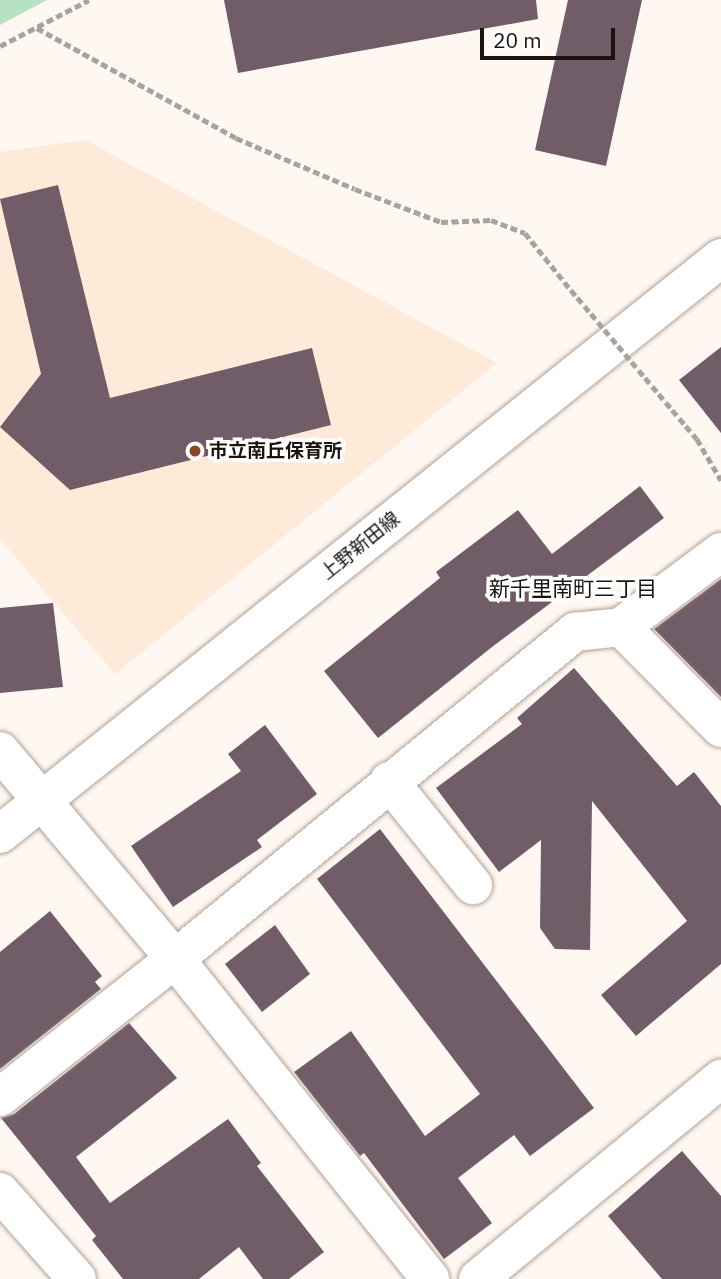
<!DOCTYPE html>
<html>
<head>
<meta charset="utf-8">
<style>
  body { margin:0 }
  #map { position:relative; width:721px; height:1279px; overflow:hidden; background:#fff8f2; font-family:"IBM Plex Sans","Noto Sans JP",sans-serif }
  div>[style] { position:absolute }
  .built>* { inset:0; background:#fdead9 }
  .green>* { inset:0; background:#b6e2c1 }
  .building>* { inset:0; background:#705d67 }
  .path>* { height:4.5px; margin-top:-2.25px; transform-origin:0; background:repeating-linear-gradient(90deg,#a9a39d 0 7px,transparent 0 10.5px) }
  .roads { filter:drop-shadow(0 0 2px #b2a193) drop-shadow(0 0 2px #b2a193) }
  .minor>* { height:38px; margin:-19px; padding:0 19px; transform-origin:19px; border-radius:19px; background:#fff }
  .tertiary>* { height:38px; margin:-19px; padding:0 19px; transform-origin:19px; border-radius:19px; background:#fff }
  .path-bridge>* { height:4.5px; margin-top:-2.25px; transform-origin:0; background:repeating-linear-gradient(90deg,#a9a39d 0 7px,transparent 0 10.5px) }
  .dots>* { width:19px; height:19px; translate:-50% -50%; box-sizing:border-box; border:4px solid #fff; border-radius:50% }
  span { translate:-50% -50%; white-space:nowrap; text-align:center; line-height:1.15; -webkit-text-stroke:7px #fff; paint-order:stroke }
  .poi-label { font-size:19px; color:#1a140f; font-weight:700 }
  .left { translate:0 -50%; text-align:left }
  .street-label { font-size:19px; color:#1a140f }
  .neighbourhood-label { font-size:21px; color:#1a140f }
  .scale { position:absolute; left:480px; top:28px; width:135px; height:32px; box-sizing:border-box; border:4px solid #1a140f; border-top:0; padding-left:9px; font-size:21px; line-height:24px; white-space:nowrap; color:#1a140f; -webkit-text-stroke:5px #fff; paint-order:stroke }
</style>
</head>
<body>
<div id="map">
  <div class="built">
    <div style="clip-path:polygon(85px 140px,497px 363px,115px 674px,0 539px,0 152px)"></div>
  </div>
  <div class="green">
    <div style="clip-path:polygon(0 0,47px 0,0 25px)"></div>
  </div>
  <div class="building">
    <div style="clip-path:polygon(224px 0,536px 0,538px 19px,238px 73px)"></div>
    <div style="clip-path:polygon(568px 0,642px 0,606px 166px,535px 150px)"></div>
    <div style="clip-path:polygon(58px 185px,110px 398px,312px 348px,331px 425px,70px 490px,0 427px,41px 374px,0 199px)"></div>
    <div style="clip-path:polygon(721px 347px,721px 433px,679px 380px)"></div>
    <div style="clip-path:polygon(640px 486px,664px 518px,492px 647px,378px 738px,324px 671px,440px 578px,436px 572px,518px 510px,552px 554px)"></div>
    <div style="clip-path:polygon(721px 579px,721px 697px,654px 629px)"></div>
    <div style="clip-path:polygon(53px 603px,63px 687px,0 693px,0 608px)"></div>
    <div style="clip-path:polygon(574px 668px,677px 786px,694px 772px,721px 806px,721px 964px,636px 1036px,601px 995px,687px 921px,592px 801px,590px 950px,555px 949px,540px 928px,541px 840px,499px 872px,436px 788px,522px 724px,517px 718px)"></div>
    <div style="clip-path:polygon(265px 725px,317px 794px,257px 840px,262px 847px,173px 907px,131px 846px,241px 771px,228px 754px)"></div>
    <div style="clip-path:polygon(380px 829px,594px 1108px,530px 1156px,514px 1135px,458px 1178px,492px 1223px,444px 1259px,364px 1153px,360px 1156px,294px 1072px,351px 1031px,425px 1136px,480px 1094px,317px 879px)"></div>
    <div style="clip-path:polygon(50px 911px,102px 976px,95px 982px,101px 989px,0 1069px,0 952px)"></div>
    <div style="clip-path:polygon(275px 925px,310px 974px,262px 1012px,225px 964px)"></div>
    <div style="clip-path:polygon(129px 1023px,177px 1078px,76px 1157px,110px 1203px,228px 1119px,261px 1163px,257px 1166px,324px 1252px,289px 1279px,263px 1279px,239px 1247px,199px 1279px,123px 1279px,92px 1240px,96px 1236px,1px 1118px,14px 1114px)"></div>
    <div style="clip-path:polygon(682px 1151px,721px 1196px,721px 1279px,662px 1279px,608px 1216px)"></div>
  </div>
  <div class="path">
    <div style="left:37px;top:28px;width:227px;rotate:28.9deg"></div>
    <div style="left:236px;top:138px;width:129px;rotate:23.2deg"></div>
    <div style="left:355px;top:189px;width:92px;rotate:21deg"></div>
    <div style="left:441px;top:222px;width:50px;rotate:-2.3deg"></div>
    <div style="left:491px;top:220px;width:36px;rotate:21deg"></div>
    <div style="left:525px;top:233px;width:73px;rotate:51.1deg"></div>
    <div style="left:0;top:46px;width:100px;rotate:-27.3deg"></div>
    <div style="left:697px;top:439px;width:48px;rotate:59.7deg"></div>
  </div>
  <div class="roads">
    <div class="minor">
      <div style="left:621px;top:627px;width:142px;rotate:45.3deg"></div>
      <div style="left:0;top:751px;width:272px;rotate:49.9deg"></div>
      <div style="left:175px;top:959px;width:409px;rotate:51.4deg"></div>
      <div style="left:389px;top:781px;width:134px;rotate:51.1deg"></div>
      <div style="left:0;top:1097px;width:223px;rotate:-38.3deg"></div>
      <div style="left:175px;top:959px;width:517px;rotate:-39.27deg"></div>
      <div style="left:575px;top:632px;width:46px;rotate:-6.2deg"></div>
      <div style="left:621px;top:627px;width:125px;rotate:-36.9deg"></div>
      <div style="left:0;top:1192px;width:116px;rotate:48.5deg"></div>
      <div style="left:478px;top:1279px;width:315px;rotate:-39.5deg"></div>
    </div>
    <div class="tertiary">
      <div style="left:0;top:834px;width:923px;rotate:-38.62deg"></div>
    </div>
  </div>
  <div class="path-bridge">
    <div style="left:571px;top:290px;width:195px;rotate:49.8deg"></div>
  </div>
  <div class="dots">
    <div style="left:195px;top:451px;background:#8d4721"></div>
  </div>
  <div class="poi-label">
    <span class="left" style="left:209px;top:451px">市立南丘保育所</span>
  </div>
  <div class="street-label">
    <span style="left:360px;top:546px;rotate:-39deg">上野新田線</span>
  </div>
  <div class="neighbourhood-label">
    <span style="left:573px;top:588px">新千里南町三丁目</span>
  </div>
  <div class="scale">20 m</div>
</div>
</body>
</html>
